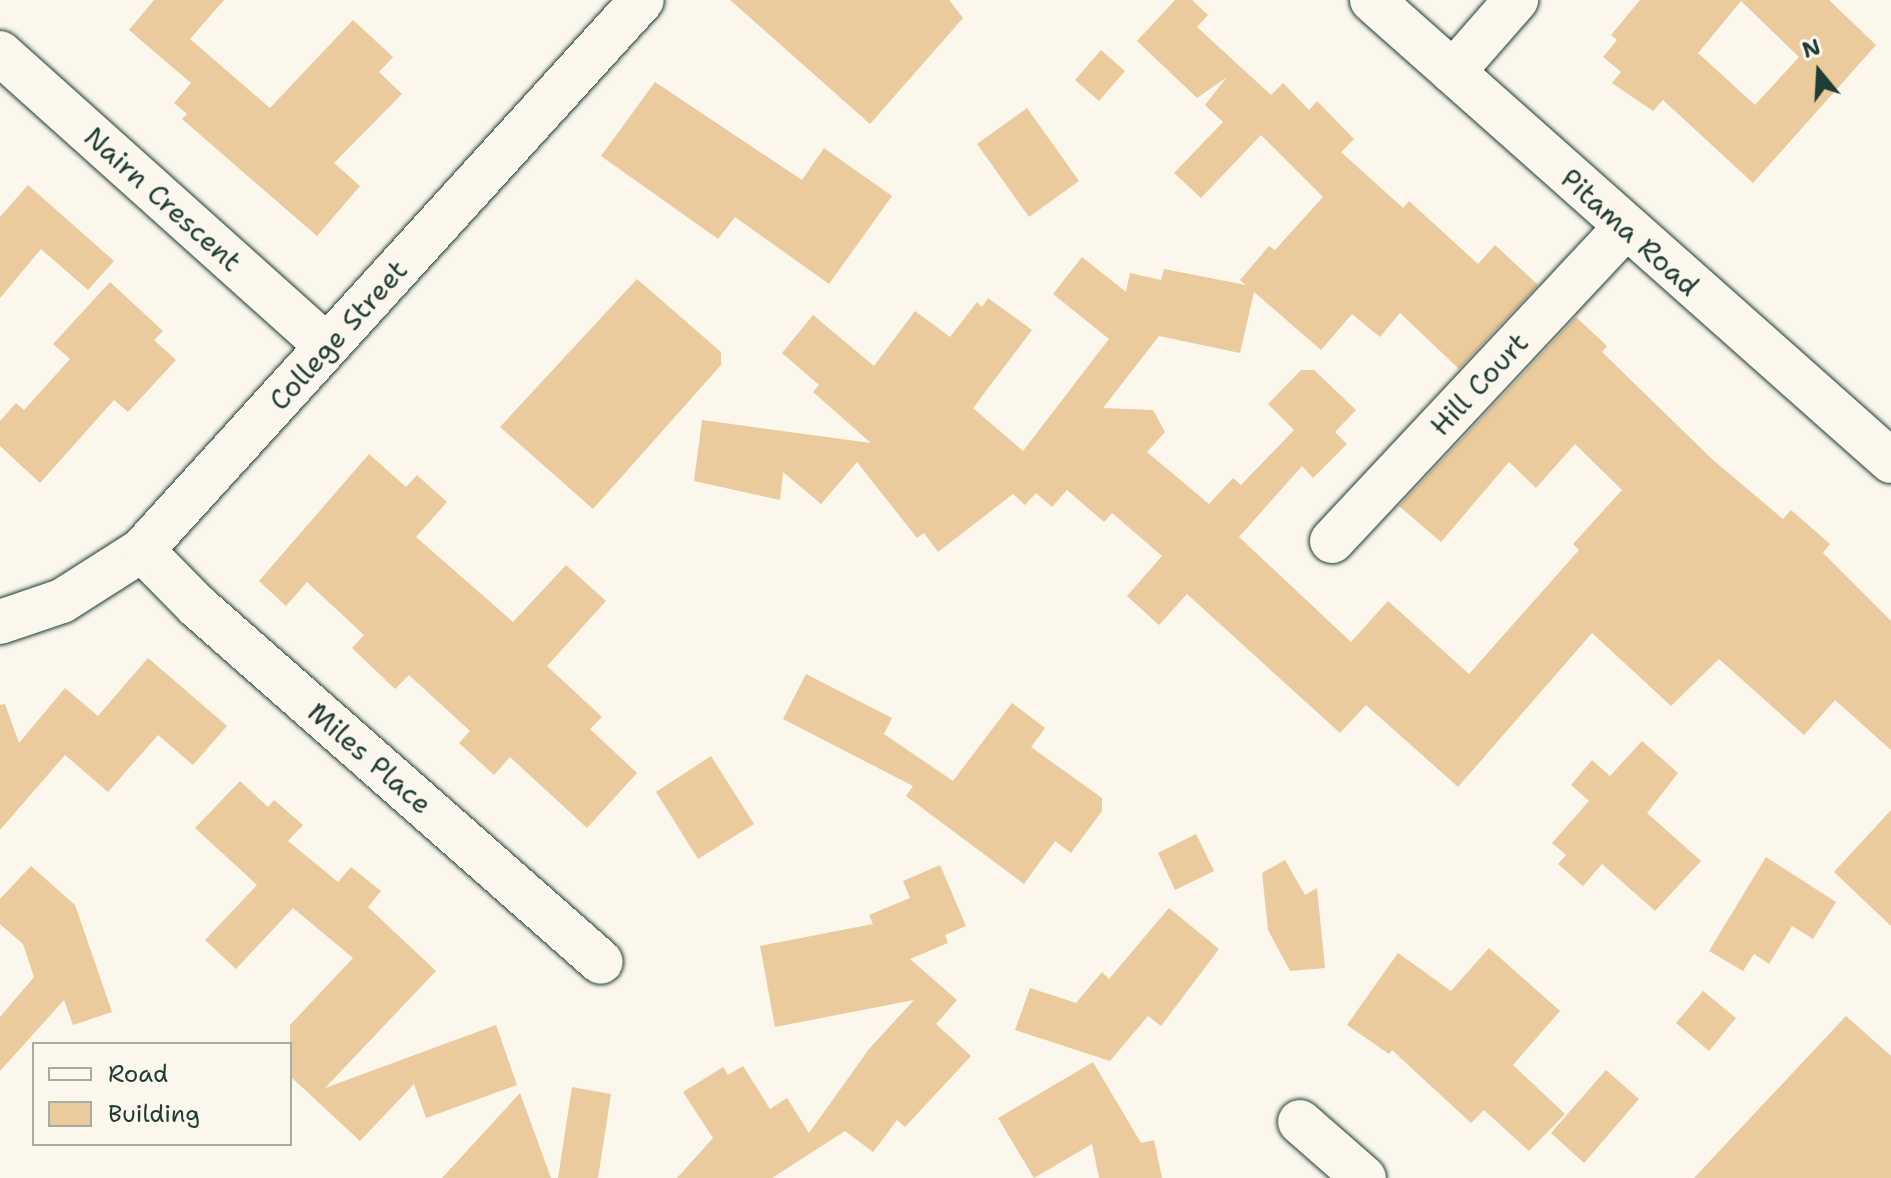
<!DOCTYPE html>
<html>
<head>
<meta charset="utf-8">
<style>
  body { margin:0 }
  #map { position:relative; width:1891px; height:1178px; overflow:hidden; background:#fbf7ec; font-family:"Shantell Sans",sans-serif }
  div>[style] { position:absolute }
  .building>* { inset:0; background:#ebca9d }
  .roads { filter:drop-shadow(0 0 2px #1f3d34) drop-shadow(0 0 2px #1f3d34) }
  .minor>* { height:44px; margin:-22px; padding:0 22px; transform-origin:22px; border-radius:22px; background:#fbf7ec }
  .major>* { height:44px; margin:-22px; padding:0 22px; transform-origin:22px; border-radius:22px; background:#fbf7ec }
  span { translate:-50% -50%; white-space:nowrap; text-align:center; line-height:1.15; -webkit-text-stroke:8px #fbf7ec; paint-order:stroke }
  .street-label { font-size:28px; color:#1f3d34 }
  .legend { position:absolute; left:32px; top:1042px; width:260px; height:104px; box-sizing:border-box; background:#fbf7ec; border:2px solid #a3ada2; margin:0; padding:10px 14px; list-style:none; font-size:24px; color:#1f3d34 }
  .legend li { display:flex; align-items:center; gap:16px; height:40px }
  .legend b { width:40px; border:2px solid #a3ada2 }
  .north { position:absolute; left:1779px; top:32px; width:80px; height:80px; -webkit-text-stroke:6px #fbf7ec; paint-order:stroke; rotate:342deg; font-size:22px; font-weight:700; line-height:32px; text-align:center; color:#1f3d34 }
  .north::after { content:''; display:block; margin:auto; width:28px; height:36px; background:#1f3d34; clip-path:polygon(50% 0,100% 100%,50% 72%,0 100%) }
</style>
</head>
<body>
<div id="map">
  <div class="building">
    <div style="clip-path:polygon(154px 0,224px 0,190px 39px,270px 108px,353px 20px,393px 57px,379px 72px,402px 94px,334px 163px,360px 186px,317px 236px,182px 119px,187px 114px,174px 103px,191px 83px,129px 30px)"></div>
    <div style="clip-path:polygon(730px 0,949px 0,963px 18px,870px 124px)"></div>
    <div style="clip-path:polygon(1175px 0,1192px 0,1208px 15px,1197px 27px,1271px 95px,1283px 83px,1309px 110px,1317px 101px,1354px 139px,1341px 152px,1403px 208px,1409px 201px,1478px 264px,1495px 245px,1538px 285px,1459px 369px,1400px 313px,1380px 337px,1352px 314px,1321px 350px,1254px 292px,1240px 353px,1159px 336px,1103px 408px,1153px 410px,1165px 432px,1147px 452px,1209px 504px,1233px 478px,1241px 485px,1294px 430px,1268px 404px,1301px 370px,1314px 370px,1356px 410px,1335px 432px,1347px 444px,1313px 478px,1302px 466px,1239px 537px,1351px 642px,1388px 601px,1469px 674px,1579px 550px,1573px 544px,1622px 490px,1575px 444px,1536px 488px,1509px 462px,1441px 542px,1399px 506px,1576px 317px,1607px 346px,1602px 352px,1713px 460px,1783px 519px,1791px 510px,1830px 544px,1823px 553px,1891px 621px,1891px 750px,1835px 700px,1804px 735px,1719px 659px,1671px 706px,1592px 633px,1458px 787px,1366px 705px,1340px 733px,1187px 594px,1159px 625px,1127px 596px,1162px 556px,1112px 513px,1104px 522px,1067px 490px,1052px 507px,1036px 493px,1025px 505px,1013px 494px,938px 552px,924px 533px,917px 538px,857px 462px,821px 504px,783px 472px,780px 500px,694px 481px,702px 420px,871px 443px,813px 392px,819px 385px,782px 353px,813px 315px,874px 366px,915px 311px,950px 337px,977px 302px,982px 307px,988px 298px,1032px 330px,973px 408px,1023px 451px,1109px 339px,1053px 294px,1082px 257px,1126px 292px,1130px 273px,1161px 280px,1164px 269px,1246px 285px,1240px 280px,1269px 246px,1275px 250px,1323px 197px,1261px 135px,1201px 198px,1174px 173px,1223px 122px,1205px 105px,1227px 77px,1197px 98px,1137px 41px)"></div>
    <div style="clip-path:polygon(evenodd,1640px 0,1829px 0,1876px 45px,1753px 183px,1663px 100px,1653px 111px,1612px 83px,1621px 72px,1603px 57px,1617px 40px,1611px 35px,1640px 0,1741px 1px,1799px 57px,1755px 105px,1698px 53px,1741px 1px)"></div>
    <div style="clip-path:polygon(1101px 50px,1125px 71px,1099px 101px,1075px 80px)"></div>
    <div style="clip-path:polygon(655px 82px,802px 180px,824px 148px,892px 196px,829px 284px,735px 217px,718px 239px,601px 156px)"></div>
    <div style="clip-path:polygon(1027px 108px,1079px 181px,1029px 217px,977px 144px)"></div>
    <div style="clip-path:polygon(28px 185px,114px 261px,88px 290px,41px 249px,0 298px,0 217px)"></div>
    <div style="clip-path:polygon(637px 279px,721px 352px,721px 365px,593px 509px,500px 427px)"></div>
    <div style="clip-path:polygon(110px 282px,163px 331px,154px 340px,176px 360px,128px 412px,114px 400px,40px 483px,0 446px,0 421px,16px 403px,24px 410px,70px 359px,53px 344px)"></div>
    <div style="clip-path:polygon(369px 454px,406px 487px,417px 475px,447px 502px,416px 537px,513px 622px,566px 565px,606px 601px,547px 666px,602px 717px,590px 729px,637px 773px,587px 828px,510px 757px,494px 775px,459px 743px,470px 731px,409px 675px,395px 689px,352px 648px,364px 635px,307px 582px,286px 606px,259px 581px)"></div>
    <div style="clip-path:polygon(148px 658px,227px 726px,193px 765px,158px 735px,108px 792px,65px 755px,0 830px,0 705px,5px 704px,19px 743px,65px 688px,98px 716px)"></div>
    <div style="clip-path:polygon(806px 674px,892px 718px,884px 734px,953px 781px,1012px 703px,1045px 728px,1031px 747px,1102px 798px,1102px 811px,1071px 853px,1055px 841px,1024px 884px,906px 796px,913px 786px,783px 719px)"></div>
    <div style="clip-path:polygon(1642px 741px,1678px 773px,1647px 813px,1701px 861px,1655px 911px,1602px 864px,1583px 886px,1558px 864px,1566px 855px,1552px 843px,1589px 801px,1571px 785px,1592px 760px,1610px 776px)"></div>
    <div style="clip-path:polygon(711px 756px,754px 824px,698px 859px,656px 792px)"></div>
    <div style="clip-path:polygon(240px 781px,268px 807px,274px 800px,303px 825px,288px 841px,338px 882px,351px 867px,381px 891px,368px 907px,436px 971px,325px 1088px,496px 1025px,517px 1085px,426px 1118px,414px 1084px,360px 1141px,290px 1076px,290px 1025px,353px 958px,293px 908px,236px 969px,205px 940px,257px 885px,195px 828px)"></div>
    <div style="clip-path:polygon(1891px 810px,1891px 926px,1834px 872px)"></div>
    <div style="clip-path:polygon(1196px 834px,1214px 871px,1175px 890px,1158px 853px)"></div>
    <div style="clip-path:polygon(1766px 857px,1836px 902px,1813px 939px,1792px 926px,1769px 964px,1754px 954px,1743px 971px,1709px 951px)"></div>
    <div style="clip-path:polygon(1285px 860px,1305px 895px,1317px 888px,1325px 968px,1290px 971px,1268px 930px,1262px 873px)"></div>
    <div style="clip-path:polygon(940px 865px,966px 926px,945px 935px,948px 943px,910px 959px,957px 1000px,936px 1024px,971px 1056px,905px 1127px,897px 1120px,873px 1152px,845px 1131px,772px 1178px,677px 1178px,713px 1138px,683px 1092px,723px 1067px,728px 1075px,743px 1066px,770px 1109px,787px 1098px,809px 1133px,869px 1049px,914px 1000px,775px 1027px,760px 946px,873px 924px,869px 915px,910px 898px,903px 881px)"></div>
    <div style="clip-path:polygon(31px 866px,75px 905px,112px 1012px,73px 1025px,64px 1000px,0 1071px,0 1017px,34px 977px,23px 944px,0 924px,0 899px)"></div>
    <div style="clip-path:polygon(1169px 908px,1219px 949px,1161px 1026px,1148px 1016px,1110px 1061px,1015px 1030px,1030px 988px,1076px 1003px,1102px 972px,1109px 979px)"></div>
    <div style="clip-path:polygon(1489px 948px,1560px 1011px,1513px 1065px,1565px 1114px,1529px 1151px,1484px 1110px,1471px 1123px,1392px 1050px,1389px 1054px,1347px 1025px,1398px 953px,1451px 991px)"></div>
    <div style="clip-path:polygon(1703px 991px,1736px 1018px,1709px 1051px,1676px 1023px)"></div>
    <div style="clip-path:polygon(1846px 1016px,1891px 1056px,1891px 1178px,1694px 1178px)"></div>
    <div style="clip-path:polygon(1093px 1062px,1141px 1143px,1154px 1140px,1162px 1178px,1099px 1178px,1092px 1144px,1034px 1178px,998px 1118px)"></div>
    <div style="clip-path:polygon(1606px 1070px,1639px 1099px,1584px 1163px,1551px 1133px)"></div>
    <div style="clip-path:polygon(572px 1087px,611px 1094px,598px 1178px,558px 1178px)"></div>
    <div style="clip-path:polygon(520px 1093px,551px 1178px,442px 1178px)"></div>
  </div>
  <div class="roads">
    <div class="minor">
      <div style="left:1372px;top:0;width:694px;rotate:41.61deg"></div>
      <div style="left:0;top:53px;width:438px;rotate:41.9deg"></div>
      <div style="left:1453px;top:72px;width:96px;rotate:-48.8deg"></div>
      <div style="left:1332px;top:541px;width:429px;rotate:-46.9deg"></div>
      <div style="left:142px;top:550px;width:78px;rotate:45.5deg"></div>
      <div style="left:197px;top:606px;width:538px;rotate:41.39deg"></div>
      <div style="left:1300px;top:1122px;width:85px;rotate:41.2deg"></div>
    </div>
    <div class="major">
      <div style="left:0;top:622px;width:65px;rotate:-18.7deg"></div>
      <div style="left:62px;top:601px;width:95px;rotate:-32.5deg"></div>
      <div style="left:142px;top:550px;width:743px;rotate:-47.73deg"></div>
    </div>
  </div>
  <div class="street-label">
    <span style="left:163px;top:199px;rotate:42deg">Nairn Crescent</span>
    <span style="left:1630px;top:232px;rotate:42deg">Pitama Road</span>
    <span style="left:338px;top:335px;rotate:-48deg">College Street</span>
    <span style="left:1479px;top:384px;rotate:-47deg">Hill Court</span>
    <span style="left:370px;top:758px;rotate:41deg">Miles Place</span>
  </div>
  <ul class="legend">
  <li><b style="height:10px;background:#fbf7ec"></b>Road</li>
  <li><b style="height:22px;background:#ebca9d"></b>Building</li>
  </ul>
  <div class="north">N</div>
</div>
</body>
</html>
